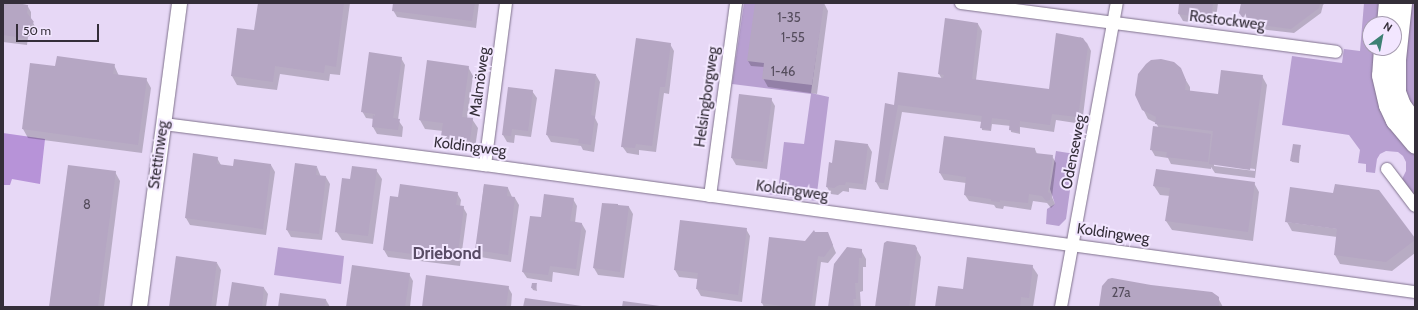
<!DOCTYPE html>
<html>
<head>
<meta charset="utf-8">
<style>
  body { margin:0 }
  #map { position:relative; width:1418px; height:310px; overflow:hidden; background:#e7d8f6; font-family:Cabin,sans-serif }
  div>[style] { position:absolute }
  .green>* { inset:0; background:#b8a0d1 }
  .forest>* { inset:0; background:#b793d8 }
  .shadow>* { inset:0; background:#0003 }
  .building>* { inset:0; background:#b5a6c3 }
  .roads { filter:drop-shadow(0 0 1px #7f718c) drop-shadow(0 0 1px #7f718c) }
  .minor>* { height:12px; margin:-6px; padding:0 6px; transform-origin:6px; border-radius:6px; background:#fff }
  .tertiary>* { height:15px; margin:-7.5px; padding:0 7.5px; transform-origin:7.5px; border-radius:7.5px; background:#fff }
  .trunk>* { height:19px; margin:-9.5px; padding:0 9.5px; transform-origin:9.5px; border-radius:9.5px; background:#fff }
  span { translate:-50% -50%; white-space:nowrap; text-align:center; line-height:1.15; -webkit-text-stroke:4px #f2e6ff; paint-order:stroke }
  .number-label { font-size:13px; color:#544c5c }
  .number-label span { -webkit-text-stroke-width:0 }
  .street-label { font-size:15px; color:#342e39 }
  .quarter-label { font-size:17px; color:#594c65; font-weight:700 }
  .frame { position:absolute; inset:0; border:4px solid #342e39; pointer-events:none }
  .north { position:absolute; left:1362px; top:16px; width:40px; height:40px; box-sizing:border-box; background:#f2e6ff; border:1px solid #a69cb0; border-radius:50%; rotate:32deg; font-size:11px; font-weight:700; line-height:16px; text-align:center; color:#342e39 }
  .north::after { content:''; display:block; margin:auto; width:14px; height:18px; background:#3d8174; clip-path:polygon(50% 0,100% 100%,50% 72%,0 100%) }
  .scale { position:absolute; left:16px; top:24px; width:83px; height:18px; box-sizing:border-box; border:2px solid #342e39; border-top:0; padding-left:5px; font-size:12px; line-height:14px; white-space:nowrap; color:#342e39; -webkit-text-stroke:3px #f2e6ff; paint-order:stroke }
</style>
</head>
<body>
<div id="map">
  <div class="green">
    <div style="clip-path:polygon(744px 3px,823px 3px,811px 93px,829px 97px,816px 201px,767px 194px,768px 190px,778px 191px,784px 142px,804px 144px,811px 94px,732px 84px)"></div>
    <div style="clip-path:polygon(1364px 3px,1382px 3px,1380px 24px,1370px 24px,1370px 48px,1377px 48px,1415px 152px,1415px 196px,1402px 179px,1406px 171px,1406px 162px,1403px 156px,1398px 152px,1386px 151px,1380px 154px,1377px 159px,1375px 173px,1366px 172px,1366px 164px,1358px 163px,1360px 150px,1349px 135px,1282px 125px,1292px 56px,1342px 63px,1344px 49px,1360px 51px)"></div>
    <div style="clip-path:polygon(1409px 3px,1415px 3px,1415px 113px,1405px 94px,1405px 28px)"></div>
    <div style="clip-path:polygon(1056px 151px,1075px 154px,1066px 219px,1059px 226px,1046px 224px,1047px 209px,1055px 204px,1050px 189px)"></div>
    <div style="clip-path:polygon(278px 247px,344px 256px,341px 284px,274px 275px)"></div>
  </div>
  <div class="forest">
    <div style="clip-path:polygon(3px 133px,45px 139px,40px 184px,12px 179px,10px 185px,3px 185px)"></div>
  </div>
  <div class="shadow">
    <div style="clip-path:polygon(3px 3px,18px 3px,27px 5px,31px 12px,31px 19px,37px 30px,28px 37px,27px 45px,3px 42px)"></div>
    <div style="clip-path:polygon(259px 3px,350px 3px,340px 75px,330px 74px,329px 81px,280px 74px,277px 90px,237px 85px,232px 76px,255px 31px)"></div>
    <div style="clip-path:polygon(394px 3px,479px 3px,476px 28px,397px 17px,393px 10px)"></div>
    <div style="clip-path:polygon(756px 3px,824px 3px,828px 11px,817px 94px,768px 87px,763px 78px,764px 67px,751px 66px,748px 61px)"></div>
    <div style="clip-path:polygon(1180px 3px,1218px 3px,1215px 26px,1183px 21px,1179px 14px)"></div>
    <div style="clip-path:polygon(1241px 3px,1325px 3px,1323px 5px,1321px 13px,1294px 33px,1251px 28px,1243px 18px)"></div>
    <div style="clip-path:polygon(946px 19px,978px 24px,982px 31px,976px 80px,1050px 90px,1080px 37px,1087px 43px,1091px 51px,1082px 124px,1056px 120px,1054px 132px,1020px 127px,1020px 134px,1011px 132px,1011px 126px,992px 124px,991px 131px,982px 130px,982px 122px,902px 112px,888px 190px,880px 189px,876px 182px,895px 106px,942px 79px,939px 74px)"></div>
    <div style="clip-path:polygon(670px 44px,674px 51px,669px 94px,664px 93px,656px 152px,639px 150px,639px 155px,627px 153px,622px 146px)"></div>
    <div style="clip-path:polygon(401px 58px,405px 65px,398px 120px,403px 127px,402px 137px,377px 134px,373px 127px,374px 119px,366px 118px,362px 111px)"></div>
    <div style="clip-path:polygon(114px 65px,119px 76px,146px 79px,151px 88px,142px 153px,28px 138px,23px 129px,56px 67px)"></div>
    <div style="clip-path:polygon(468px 67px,473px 76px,467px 119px,472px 119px,478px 128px,475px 148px,447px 145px,442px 136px,443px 131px,425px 129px,420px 120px)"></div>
    <div style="clip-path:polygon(evenodd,1178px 67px,1190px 87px,1190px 92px,1219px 96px,1262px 76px,1267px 85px,1255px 178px,1215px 173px,1211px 167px,1211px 169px,1171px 164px,1168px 158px,1155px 156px,1151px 149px,1159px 128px,1156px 123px,1148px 119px,1143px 109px,1178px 67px,1214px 164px,1255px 169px,1255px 171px,1214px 166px,1214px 164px)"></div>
    <div style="clip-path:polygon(596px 75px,600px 82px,595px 118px,598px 124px,594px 152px,583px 150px,581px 146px,551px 142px,547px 135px)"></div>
    <div style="clip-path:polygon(509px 88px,532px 91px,537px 98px,531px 137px,515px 135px,514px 143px,507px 142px,503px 135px)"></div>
    <div style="clip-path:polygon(771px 99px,775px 106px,767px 169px,736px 165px,732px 158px)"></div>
    <div style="clip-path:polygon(868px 145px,872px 152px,866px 190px,849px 188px,849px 192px,843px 191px,838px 195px,831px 194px,827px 187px,833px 164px)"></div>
    <div style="clip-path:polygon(1300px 146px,1299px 163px,1292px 162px,1291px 160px)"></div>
    <div style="clip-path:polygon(1035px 149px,1037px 154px,1052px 156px,1056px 163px,1052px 197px,1055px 204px,1051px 208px,1047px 203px,1033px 201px,1031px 210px,1004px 206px,1003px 209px,996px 208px,994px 205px,969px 201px,965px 195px,966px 183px,944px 180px,940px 173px)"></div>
    <div style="clip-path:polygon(217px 158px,221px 165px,234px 167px,271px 165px,275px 172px,266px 235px,190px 225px,186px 218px)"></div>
    <div style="clip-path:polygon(317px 167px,321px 177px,326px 177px,330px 184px,322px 240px,291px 237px,287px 230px)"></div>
    <div style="clip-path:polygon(376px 170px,382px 179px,373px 244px,342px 240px,336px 231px,351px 180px)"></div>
    <div style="clip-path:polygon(115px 172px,120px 181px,104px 307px,50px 307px)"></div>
    <div style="clip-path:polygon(1254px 183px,1259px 192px,1253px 241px,1172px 230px,1166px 221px,1170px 196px,1160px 195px,1154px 186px)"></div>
    <div style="clip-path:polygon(484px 185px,508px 188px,512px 197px,515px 198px,519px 205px,511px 262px,480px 257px,476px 250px)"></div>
    <div style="clip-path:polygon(457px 193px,461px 200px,460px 207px,463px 207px,467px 214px,460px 266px,388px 257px,384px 250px,399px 199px)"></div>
    <div style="clip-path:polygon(573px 199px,577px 206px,575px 223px,582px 224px,586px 231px,579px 276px,553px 272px,552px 282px,527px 278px,523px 272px,542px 218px)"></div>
    <div style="clip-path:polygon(618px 206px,629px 207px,633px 214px,624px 278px,598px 275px,594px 268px)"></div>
    <div style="clip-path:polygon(1287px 222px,1415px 239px,1415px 253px,1392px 271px,1340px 264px,1335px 255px,1337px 237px,1292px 231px)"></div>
    <div style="clip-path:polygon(746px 229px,750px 236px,742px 302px,701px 296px,697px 289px,698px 279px,679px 277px,675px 270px)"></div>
    <div style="clip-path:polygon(831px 241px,836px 253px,828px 263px,821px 262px,815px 307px,764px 307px,762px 303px,805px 242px)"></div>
    <div style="clip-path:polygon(916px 248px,921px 257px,915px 307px,877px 307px)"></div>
    <div style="clip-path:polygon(861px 250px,866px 259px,866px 267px,863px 267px,863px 291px,860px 292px,861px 307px,830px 307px)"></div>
    <div style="clip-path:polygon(217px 263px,221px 270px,216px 307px,170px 307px)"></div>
    <div style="clip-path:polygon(1032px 266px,1038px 275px,1033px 307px,936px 307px,964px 290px)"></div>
    <div style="clip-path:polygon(409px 274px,413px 281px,410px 307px,347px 307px)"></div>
    <div style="clip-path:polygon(536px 284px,537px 291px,533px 290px,532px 288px)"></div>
    <div style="clip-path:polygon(508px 287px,512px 294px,511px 307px,423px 307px)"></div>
    <div style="clip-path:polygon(264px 288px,268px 294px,266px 307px,229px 307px)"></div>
    <div style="clip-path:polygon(1218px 298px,1223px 307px,1100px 307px)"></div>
    <div style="clip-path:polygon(326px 300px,330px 307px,279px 307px)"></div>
  </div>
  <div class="building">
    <div style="clip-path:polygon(3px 3px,28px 5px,27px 13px,34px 22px,25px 30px,24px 38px,3px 35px)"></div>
    <div style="clip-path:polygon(258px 3px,344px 3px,336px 67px,325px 65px,324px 73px,275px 66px,273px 82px,231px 76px,237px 28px,254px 30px)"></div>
    <div style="clip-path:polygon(393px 3px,475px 3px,472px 21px,392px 11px)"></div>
    <div style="clip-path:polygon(755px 3px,824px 3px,812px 85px,762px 79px,764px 63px,747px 61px)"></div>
    <div style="clip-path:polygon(1179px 3px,1213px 3px,1211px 19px,1178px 14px)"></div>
    <div style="clip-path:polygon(1241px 3px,1320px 3px,1319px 8px,1291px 29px,1247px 23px,1239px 13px)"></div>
    <div style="clip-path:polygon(945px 18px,978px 23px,972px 79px,1049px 89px,1056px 33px,1083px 38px,1088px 46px,1078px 117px,1052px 114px,1050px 125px,1020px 121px,1019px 132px,1009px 130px,1010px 120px,992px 118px,990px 130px,980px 128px,982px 116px,898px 105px,884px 183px,875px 182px,885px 103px,894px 105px,898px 72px,943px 78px,944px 75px,938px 74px)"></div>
    <div style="clip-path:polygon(636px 38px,671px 43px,665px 87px,660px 87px,652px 146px,636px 144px,635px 148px,621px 147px)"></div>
    <div style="clip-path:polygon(369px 52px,402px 57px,393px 118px,400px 119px,398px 130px,372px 127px,373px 115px,375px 116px,375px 114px,361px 112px)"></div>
    <div style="clip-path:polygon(57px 56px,115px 64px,113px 74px,147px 78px,138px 145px,22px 129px,30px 63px,55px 66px)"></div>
    <div style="clip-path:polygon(1161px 59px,1174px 62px,1181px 68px,1186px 80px,1185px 90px,1218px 94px,1221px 70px,1263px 75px,1250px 170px,1209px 164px,1213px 131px,1155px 124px,1156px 117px,1142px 110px,1135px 95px,1138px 74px,1146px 64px,1151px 60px)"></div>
    <div style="clip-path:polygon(427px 60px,469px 66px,462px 117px,473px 118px,470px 140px,441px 136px,443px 123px,419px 120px)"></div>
    <div style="clip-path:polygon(555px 69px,596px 74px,591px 115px,595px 116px,591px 145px,578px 143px,579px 139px,546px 135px)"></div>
    <div style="clip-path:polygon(508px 87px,533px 90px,528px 131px,512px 129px,511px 136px,502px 135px)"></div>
    <div style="clip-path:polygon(739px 94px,772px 98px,763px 162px,731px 158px)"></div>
    <div style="clip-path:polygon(1153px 126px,1211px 134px,1208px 162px,1166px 157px,1167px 152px,1150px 150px)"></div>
    <div style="clip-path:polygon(944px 136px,1035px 148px,1035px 153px,1053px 155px,1048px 192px,1051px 194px,1050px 200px,1046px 201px,1042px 196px,1029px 194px,1028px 203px,1000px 200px,1000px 202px,991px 201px,991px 199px,964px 195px,966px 177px,939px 173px)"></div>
    <div style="clip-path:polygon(835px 140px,868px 144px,863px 184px,846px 182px,845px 185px,839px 185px,834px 188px,826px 187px,829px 162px,832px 163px)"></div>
    <div style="clip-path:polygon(1293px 144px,1301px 145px,1298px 162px,1290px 161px)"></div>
    <div style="clip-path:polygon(193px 153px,218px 157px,217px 164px,233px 166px,234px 159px,271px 164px,263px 229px,185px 218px)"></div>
    <div style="clip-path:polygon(295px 163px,317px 166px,316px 175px,326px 176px,319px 234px,286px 230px)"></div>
    <div style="clip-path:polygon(68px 165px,116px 171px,98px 307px,49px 307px)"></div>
    <div style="clip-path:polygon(352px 166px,377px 169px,368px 236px,335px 232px,342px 178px,350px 179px)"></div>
    <div style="clip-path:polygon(1156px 169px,1255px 182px,1248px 232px,1165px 221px,1170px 188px,1153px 186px)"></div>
    <div style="clip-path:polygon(400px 184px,458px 192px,456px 205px,464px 206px,457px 260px,383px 250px,390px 196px,398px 197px)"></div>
    <div style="clip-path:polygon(484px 184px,508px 187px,507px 196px,515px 197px,508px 255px,475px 250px)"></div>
    <div style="clip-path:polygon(1335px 184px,1379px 190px,1415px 238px,1415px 240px,1386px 262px,1334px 255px,1337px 229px,1285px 222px,1290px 187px,1333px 193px)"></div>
    <div style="clip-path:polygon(544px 194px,574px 198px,570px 221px,582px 223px,576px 269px,550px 266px,548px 275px,522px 272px,530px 216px,541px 217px)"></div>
    <div style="clip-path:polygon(602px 203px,618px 204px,618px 205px,629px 206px,620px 272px,593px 268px)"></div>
    <div style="clip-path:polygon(680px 220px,747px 228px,738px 295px,696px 289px,698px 273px,674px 270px)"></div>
    <div style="clip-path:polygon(814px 230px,815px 232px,828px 232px,833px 245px,824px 257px,818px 256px,811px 307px,791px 307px,761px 303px,769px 237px,805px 241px)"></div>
    <div style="clip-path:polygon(887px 241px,915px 245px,917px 248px,909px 307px,875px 307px,884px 243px)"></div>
    <div style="clip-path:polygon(847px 247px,862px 249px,862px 258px,859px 258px,858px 283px,855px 283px,856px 299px,853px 299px,854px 307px,828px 307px,834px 264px)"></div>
    <div style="clip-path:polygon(176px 256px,217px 262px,211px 307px,169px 307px)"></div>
    <div style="clip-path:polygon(967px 257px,1033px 265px,1029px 298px,1021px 297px,1020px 307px,935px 307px,938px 286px,963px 289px)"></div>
    <div style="clip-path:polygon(352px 265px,410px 273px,405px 307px,346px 307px)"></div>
    <div style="clip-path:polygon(426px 275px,509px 286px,506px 307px,422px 307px)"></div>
    <div style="clip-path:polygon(1112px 278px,1151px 285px,1212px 292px,1219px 297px,1219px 307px,1099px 307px,1102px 286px,1108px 279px)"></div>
    <div style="clip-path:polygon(232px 282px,264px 287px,262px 307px,228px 307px)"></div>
    <div style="clip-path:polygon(532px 283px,537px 283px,536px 289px,531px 288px)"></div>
    <div style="clip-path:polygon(280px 293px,326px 299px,325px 307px,278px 307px)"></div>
    <div style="clip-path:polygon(525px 298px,582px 306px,582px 307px,523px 307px)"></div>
    <div style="clip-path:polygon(623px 301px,660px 306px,660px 307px,622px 307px)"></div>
  </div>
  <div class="roads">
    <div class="minor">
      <div style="left:961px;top:3px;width:378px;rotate:7.4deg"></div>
      <div style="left:164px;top:124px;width:324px;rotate:7.3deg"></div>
      <div style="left:485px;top:165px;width:939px;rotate:7.78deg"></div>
      <div style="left:485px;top:165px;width:163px;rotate:-82.6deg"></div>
      <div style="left:1387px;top:169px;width:46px;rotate:52.9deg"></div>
      <div style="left:710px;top:196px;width:195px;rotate:-82.3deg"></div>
      <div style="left:1061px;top:307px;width:309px;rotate:-79.6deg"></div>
    </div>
    <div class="tertiary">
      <div style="left:139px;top:307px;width:307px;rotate:-82.5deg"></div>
    </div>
    <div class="trunk">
      <div style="left:1402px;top:3px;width:56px;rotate:96.1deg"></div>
      <div style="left:1396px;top:59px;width:33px;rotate:90deg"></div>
      <div style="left:1396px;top:92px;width:14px;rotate:69deg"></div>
      <div style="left:1401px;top:105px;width:24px;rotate:54deg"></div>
      <div style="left:1386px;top:24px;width:21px;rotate:-85deg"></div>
      <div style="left:1383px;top:48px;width:27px;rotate:94deg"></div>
      <div style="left:1381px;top:75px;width:31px;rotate:77deg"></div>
      <div style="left:1388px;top:105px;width:17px;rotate:65deg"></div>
      <div style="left:1395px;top:120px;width:31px;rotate:50deg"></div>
    </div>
  </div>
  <div class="number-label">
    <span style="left:789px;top:17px">1-35</span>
    <span style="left:793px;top:37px">1-55</span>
    <span style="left:783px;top:71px">1-46</span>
    <span style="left:87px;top:204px">8</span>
    <span style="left:1121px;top:292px">27a</span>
  </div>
  <div class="street-label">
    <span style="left:1227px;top:21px;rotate:7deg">Rostockweg</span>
    <span style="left:480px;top:82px;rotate:-82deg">Malmöweg</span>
    <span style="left:707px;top:97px;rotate:-82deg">Helsingborgweg</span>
    <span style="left:470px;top:147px;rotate:7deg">Koldingweg</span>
    <span style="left:1074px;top:152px;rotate:-79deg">Odenseweg</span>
    <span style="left:159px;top:155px;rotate:-82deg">Stettinweg</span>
    <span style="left:792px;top:191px;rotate:8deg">Koldingweg</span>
    <span style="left:1113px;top:234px;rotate:8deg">Koldingweg</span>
  </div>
  <div class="quarter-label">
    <span style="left:447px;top:254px">Driebond</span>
  </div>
  <div class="frame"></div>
  <div class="north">N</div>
  <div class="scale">50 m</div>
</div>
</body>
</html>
